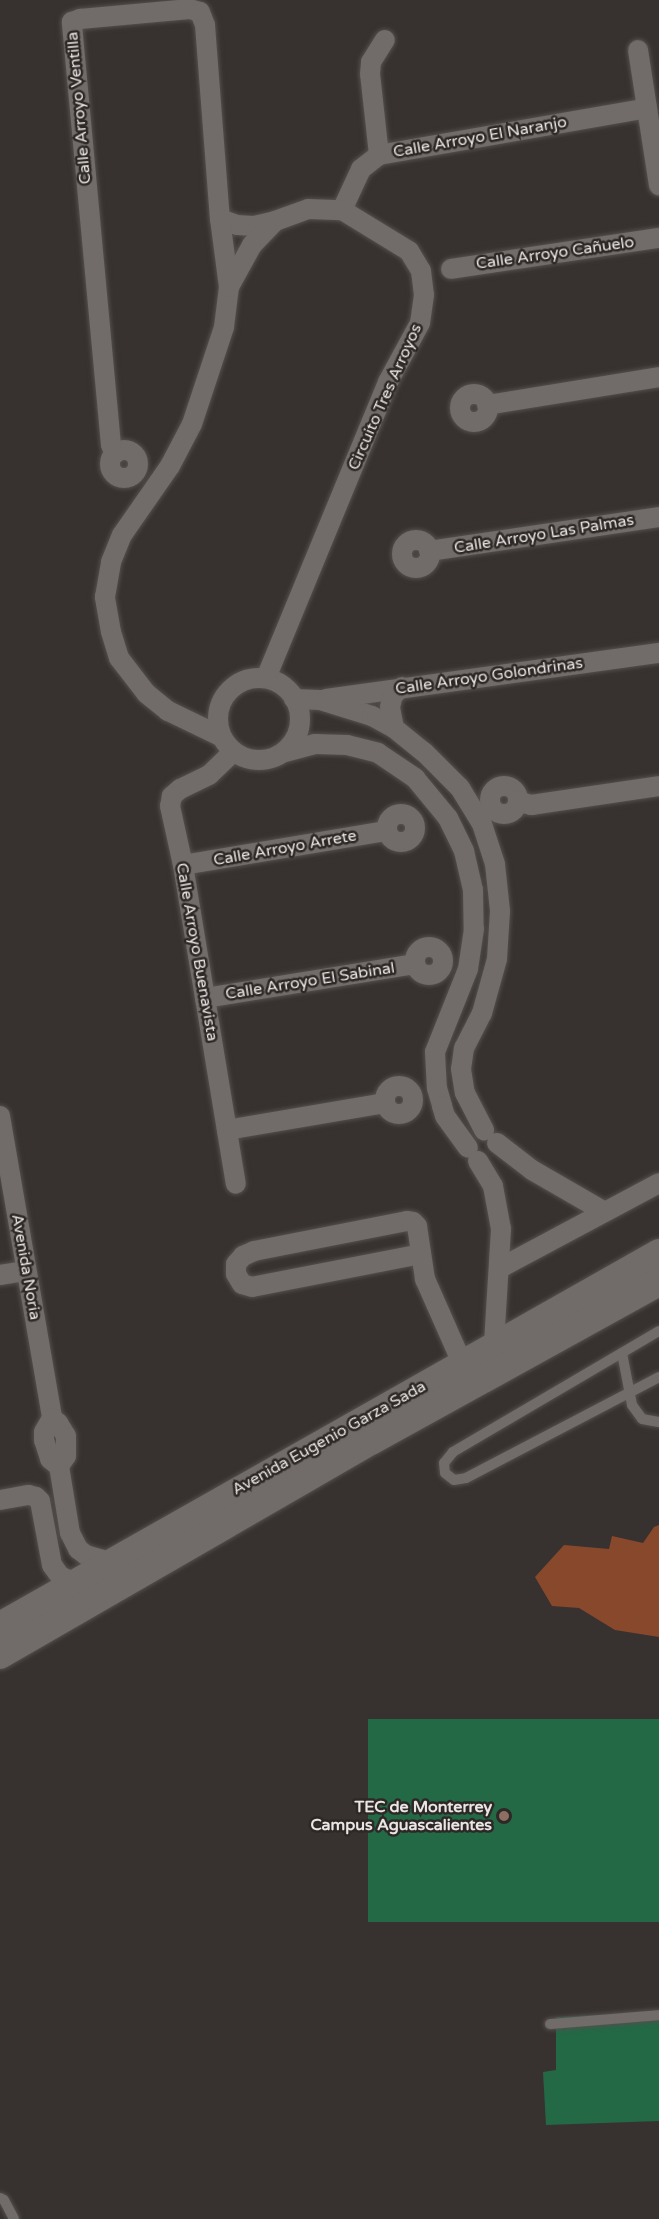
<!DOCTYPE html>
<meta charset="utf-8">
<style>
body{margin:0}
#map{position:relative;width:659px;height:2219px;overflow:hidden;background:#373230;font-family:"Varela Round",sans-serif}
div>[style]{position:absolute}
[style*='--x']{left:calc(var(--x)*1px);top:calc(var(--y)*1px);width:calc(var(--w)*1px);rotate:calc(var(--a)*1deg)}
.green>*{inset:0;background:#236946;transform-origin:0 0}
.building>*{inset:0;background:#88482b}
.roads{filter:drop-shadow(0 0 2px #534f4d) drop-shadow(0 0 2px #534f4d)}
.service>*{height:10px;margin:-5px;padding:0 5px;transform-origin:5px;border-radius:5px;background:#716b69}
.minor>*{height:20px;margin:-10px;padding:0 10px;transform-origin:10px;border-radius:10px;background:#716b69}
.minor>.ring{margin:-10px;padding:0;box-sizing:content-box;background:none;border:20px solid #716b69;border-radius:50%}
.secondary>*{height:28px;margin:-14px;padding:0 14px;transform-origin:14px;border-radius:14px;background:#716b69}
.dots>*{width:16px;height:16px;translate:-50% -50%;box-sizing:border-box;border:3px solid #2d2826;border-radius:50%}
span{translate:-50% -50%;white-space:nowrap;text-align:center;line-height:1.15;-webkit-text-stroke:5px #2d2826;paint-order:stroke}
.street-label{font-size:16px;color:#e9e6e5}
.poi-label{font-size:16px;color:#e9e6e5;font-weight:700}
.right{translate:-100% -50%;text-align:right}
</style>
<div id="map">
<div class="green">
<i style="left:368px;top:1719px;width:291px;height:203px"></i>
<i style="clip-path:polygon(659px 2012px,659px 2121px,546px 2125px,543px 2072px,556px 2070px,556px 2017px)"></i>
</div>
<div class="building">
<i style="clip-path:polygon(659px 1525px,659px 1637px,615px 1630px,579px 1608px,552px 1606px,535px 1577px,564px 1545px,609px 1549px,612px 1536px,643px 1543px,654px 1527px)"></i>
</div>
<div class="roads">
<div class="service">
<i style="--x:659;--y:1331;--w:239;--a:149.6"></i>
<i style="--x:453;--y:1452;--w:14;--a:129"></i>
<i style="--x:444;--y:1463;--w:10;--a:84"></i>
<i style="--x:445;--y:1473;--w:11;--a:38"></i>
<i style="--x:454;--y:1480;--w:12;--a:-9"></i>
<i style="--x:466;--y:1478;--w:218;--a:-27.6"></i>
<i style="--x:622;--y:1353;--w:53;--a:79.1"></i>
<i style="--x:632;--y:1405;--w:17;--a:54"></i>
<i style="--x:642;--y:1419;--w:17;--a:10"></i>
<i style="--x:550;--y:2024;--w:109;--a:-4.7"></i>
<i style="--x:0;--y:2198;--w:4;--a:27"></i>
<i style="--x:4;--y:2200;--w:21;--a:62"></i>
</div>
<div class="minor">
<i style="--x:638;--y:50;--w:137;--a:81.2"></i>
<i style="--x:379;--y:155;--w:81;--a:-96.3"></i>
<i style="--x:370;--y:74;--w:12;--a:-85"></i>
<i style="--x:371;--y:62;--w:26;--a:-58"></i>
<i style="--x:342;--y:210;--w:45;--a:-65.1"></i>
<i style="--x:361;--y:169;--w:23;--a:-38"></i>
<i style="--x:379;--y:155;--w:272;--a:-9.9"></i>
<i style="--x:220;--y:219;--w:18;--a:19"></i>
<i style="--x:237;--y:225;--w:17;--a:3"></i>
<i style="--x:254;--y:226;--w:22;--a:-13"></i>
<i style="--x:451;--y:269;--w:210;--a:-8.5"></i>
<i class="ring" style="left:460px;top:394px;width:8px;height:8px"></i>
<i style="--x:487;--y:405;--w:174;--a:-9.2"></i>
<i class="ring" style="left:110px;top:450px;width:8px;height:8px"></i>
<i style="--x:116;--y:453;--w:9;--a:-122"></i>
<i style="--x:111;--y:445;--w:425;--a:-95.3"></i>
<i style="--x:72;--y:22;--w:9;--a:-21"></i>
<i style="--x:80;--y:19;--w:110;--a:-5.2"></i>
<i style="--x:190;--y:9;--w:10;--a:17"></i>
<i style="--x:200;--y:12;--w:14;--a:69"></i>
<i style="--x:205;--y:25;--w:195;--a:85.6"></i>
<i style="--x:220;--y:219;--w:69;--a:82.5"></i>
<i class="ring" style="left:402px;top:540px;width:8px;height:8px"></i>
<i style="--x:429;--y:551;--w:232;--a:-8.4"></i>
<i class="ring" style="left:218px;top:678px;width:62px;height:62px"></i>
<i style="--x:294;--y:699;--w:26;--a:2"></i>
<i style="--x:320;--y:700;--w:54;--a:17.1"></i>
<i style="--x:372;--y:716;--w:25;--a:29"></i>
<i style="--x:394;--y:728;--w:38;--a:39"></i>
<i style="--x:424;--y:752;--w:51;--a:45"></i>
<i style="--x:460;--y:788;--w:42;--a:58.6"></i>
<i style="--x:482;--y:824;--w:42;--a:72"></i>
<i style="--x:495;--y:864;--w:47;--a:83.9"></i>
<i style="--x:500;--y:911;--w:48;--a:93.6"></i>
<i style="--x:497;--y:959;--w:56;--a:105.5"></i>
<i style="--x:482;--y:1013;--w:39;--a:117"></i>
<i style="--x:464;--y:1048;--w:21;--a:98"></i>
<i style="--x:461;--y:1069;--w:24;--a:81"></i>
<i style="--x:465;--y:1093;--w:42;--a:62.8"></i>
<i style="--x:326;--y:699;--w:336;--a:-7.9"></i>
<i style="--x:394;--y:728;--w:21;--a:-101"></i>
<i style="--x:390;--y:707;--w:12;--a:-76"></i>
<i style="--x:393;--y:695;--w:12;--a:-42"></i>
<i style="--x:220;--y:736;--w:58;--a:-154.3"></i>
<i style="--x:168;--y:711;--w:28;--a:-141"></i>
<i style="--x:146;--y:693;--w:44;--a:-127.6"></i>
<i style="--x:119;--y:658;--w:27;--a:-107"></i>
<i style="--x:111;--y:632;--w:36;--a:-100"></i>
<i style="--x:105;--y:597;--w:36;--a:-80"></i>
<i style="--x:111;--y:562;--w:29;--a:-68"></i>
<i style="--x:122;--y:535;--w:84;--a:-55.2"></i>
<i style="--x:170;--y:466;--w:47;--a:-62.4"></i>
<i style="--x:192;--y:424;--w:102;--a:-71.7"></i>
<i style="--x:224;--y:327;--w:40;--a:-82.9"></i>
<i style="--x:229;--y:287;--w:48;--a:-61.3"></i>
<i style="--x:252;--y:245;--w:33;--a:-46"></i>
<i style="--x:275;--y:221;--w:35;--a:-20"></i>
<i style="--x:308;--y:209;--w:34;--a:2"></i>
<i style="--x:342;--y:210;--w:79;--a:31.5"></i>
<i style="--x:409;--y:251;--w:23;--a:59"></i>
<i style="--x:421;--y:271;--w:24;--a:83"></i>
<i style="--x:424;--y:295;--w:28;--a:98"></i>
<i style="--x:420;--y:323;--w:67;--a:118.5"></i>
<i style="--x:388;--y:382;--w:320;--a:112.4"></i>
<i style="--x:233;--y:752;--w:33;--a:136"></i>
<i style="--x:209;--y:775;--w:32;--a:154"></i>
<i style="--x:180;--y:789;--w:11;--a:139"></i>
<i style="--x:172;--y:796;--w:10;--a:101"></i>
<i style="--x:170;--y:806;--w:60;--a:77.6"></i>
<i style="--x:183;--y:865;--w:323;--a:80.6"></i>
<i style="--x:285;--y:752;--w:31;--a:-15"></i>
<i style="--x:315;--y:744;--w:32;--a:2"></i>
<i style="--x:347;--y:745;--w:32;--a:14"></i>
<i style="--x:378;--y:753;--w:45;--a:34"></i>
<i style="--x:415;--y:778;--w:52;--a:50.5"></i>
<i style="--x:448;--y:818;--w:37;--a:64"></i>
<i style="--x:464;--y:851;--w:40;--a:77"></i>
<i style="--x:473;--y:890;--w:39;--a:89"></i>
<i style="--x:474;--y:929;--w:40;--a:98.5"></i>
<i style="--x:468;--y:969;--w:89;--a:111.7"></i>
<i style="--x:435;--y:1052;--w:36;--a:87"></i>
<i style="--x:437;--y:1088;--w:19;--a:74"></i>
<i style="--x:442;--y:1106;--w:10;--a:73"></i>
<i style="--x:445;--y:1116;--w:39;--a:54"></i>
<i class="ring" style="left:490px;top:786px;width:8px;height:8px"></i>
<i style="--x:518;--y:801;--w:14;--a:17"></i>
<i style="--x:531;--y:805;--w:129;--a:-8.4"></i>
<i class="ring" style="left:387px;top:814px;width:8px;height:8px"></i>
<i style="--x:183;--y:865;--w:207;--a:-9.5"></i>
<i class="ring" style="left:415px;top:947px;width:8px;height:8px"></i>
<i style="--x:205;--y:998;--w:213;--a:-9.2"></i>
<i class="ring" style="left:385px;top:1086px;width:8px;height:8px"></i>
<i style="--x:0;--y:1116;--w:306;--a:80.2"></i>
<i style="--x:52;--y:1418;--w:8;--a:40"></i>
<i style="--x:58;--y:1423;--w:15;--a:58"></i>
<i style="--x:66;--y:1436;--w:20;--a:90"></i>
<i style="--x:66;--y:1456;--w:12;--a:125"></i>
<i style="--x:59;--y:1466;--w:68;--a:80.7"></i>
<i style="--x:70;--y:1533;--w:18;--a:63"></i>
<i style="--x:78;--y:1549;--w:10;--a:37"></i>
<i style="--x:86;--y:1555;--w:25;--a:16"></i>
<i style="--x:227;--y:1130;--w:160;--a:-9.7"></i>
<i style="--x:497;--y:1143;--w:44;--a:37.6"></i>
<i style="--x:532;--y:1170;--w:82;--a:30"></i>
<i style="--x:478;--y:1161;--w:29;--a:59"></i>
<i style="--x:493;--y:1186;--w:44;--a:79.5"></i>
<i style="--x:501;--y:1229;--w:116;--a:93.5"></i>
<i style="--x:421;--y:1254;--w:172;--a:169"></i>
<i style="--x:252;--y:1287;--w:10;--a:-163"></i>
<i style="--x:242;--y:1284;--w:12;--a:-121"></i>
<i style="--x:236;--y:1274;--w:10;--a:-90"></i>
<i style="--x:236;--y:1264;--w:11;--a:-49"></i>
<i style="--x:243;--y:1256;--w:12;--a:-24"></i>
<i style="--x:254;--y:1251;--w:156;--a:-11.1"></i>
<i style="--x:407;--y:1221;--w:6;--a:9"></i>
<i style="--x:413;--y:1222;--w:6;--a:45"></i>
<i style="--x:417;--y:1226;--w:54;--a:81.4"></i>
<i style="--x:425;--y:1279;--w:92;--a:66.2"></i>
<i style="--x:500;--y:1268;--w:180;--a:-28.1"></i>
<i style="--x:0;--y:1275;--w:26;--a:-9"></i>
<i style="--x:52;--y:1418;--w:16;--a:120"></i>
<i style="--x:44;--y:1432;--w:8;--a:90"></i>
<i style="--x:44;--y:1440;--w:20;--a:72"></i>
<i style="--x:50;--y:1459;--w:11;--a:38"></i>
<i style="--x:0;--y:1500;--w:29;--a:-10"></i>
<i style="--x:29;--y:1495;--w:7;--a:16"></i>
<i style="--x:36;--y:1497;--w:6;--a:45"></i>
<i style="--x:40;--y:1501;--w:65;--a:79.4"></i>
<i style="--x:52;--y:1565;--w:14;--a:54"></i>
<i style="--x:60;--y:1576;--w:17;--a:25"></i>
</div>
<div class="secondary">
<i style="--x:0;--y:1626;--w:757;--a:-29.51"></i>
<i style="--x:0;--y:1655;--w:428;--a:-30"></i>
<i style="--x:371;--y:1441;--w:329;--a:-28.9"></i>
</div>
</div>
<div class="dots">
<i style="left:504px;top:1816px;background:#8d6e63"></i>
</div>
<div class="street-label">
<span style="left:79px;top:108px;rotate:-95deg">Calle Arroyo Ventilla</span>
<span style="left:480px;top:137px;rotate:-10deg">Calle Arroyo El Naranjo</span>
<span style="left:555px;top:253px;rotate:-8deg">Calle Arroyo Cañuelo</span>
<span style="left:385px;top:397px;rotate:-66deg">Circuito Tres Arroyos</span>
<span style="left:544px;top:534px;rotate:-9deg">Calle Arroyo Las Palmas</span>
<span style="left:489px;top:676px;rotate:-8deg">Calle Arroyo Golondrinas</span>
<span style="left:285px;top:848px;rotate:-10deg">Calle Arroyo Arrete</span>
<span style="left:197px;top:952px;rotate:80deg">Calle Arroyo Buenavista</span>
<span style="left:310px;top:981px;rotate:-9deg">Calle Arroyo El Sabinal</span>
<span style="left:26px;top:1267px;rotate:80deg">Avenida Noria</span>
<span style="left:329px;top:1438px;rotate:-29deg">Avenida Eugenio Garza Sada</span>
</div>
<div class="poi-label">
<span class="right" style="left:492px;top:1816px">TEC de Monterrey<br>Campus Aguascalientes</span>
</div>
</div>
